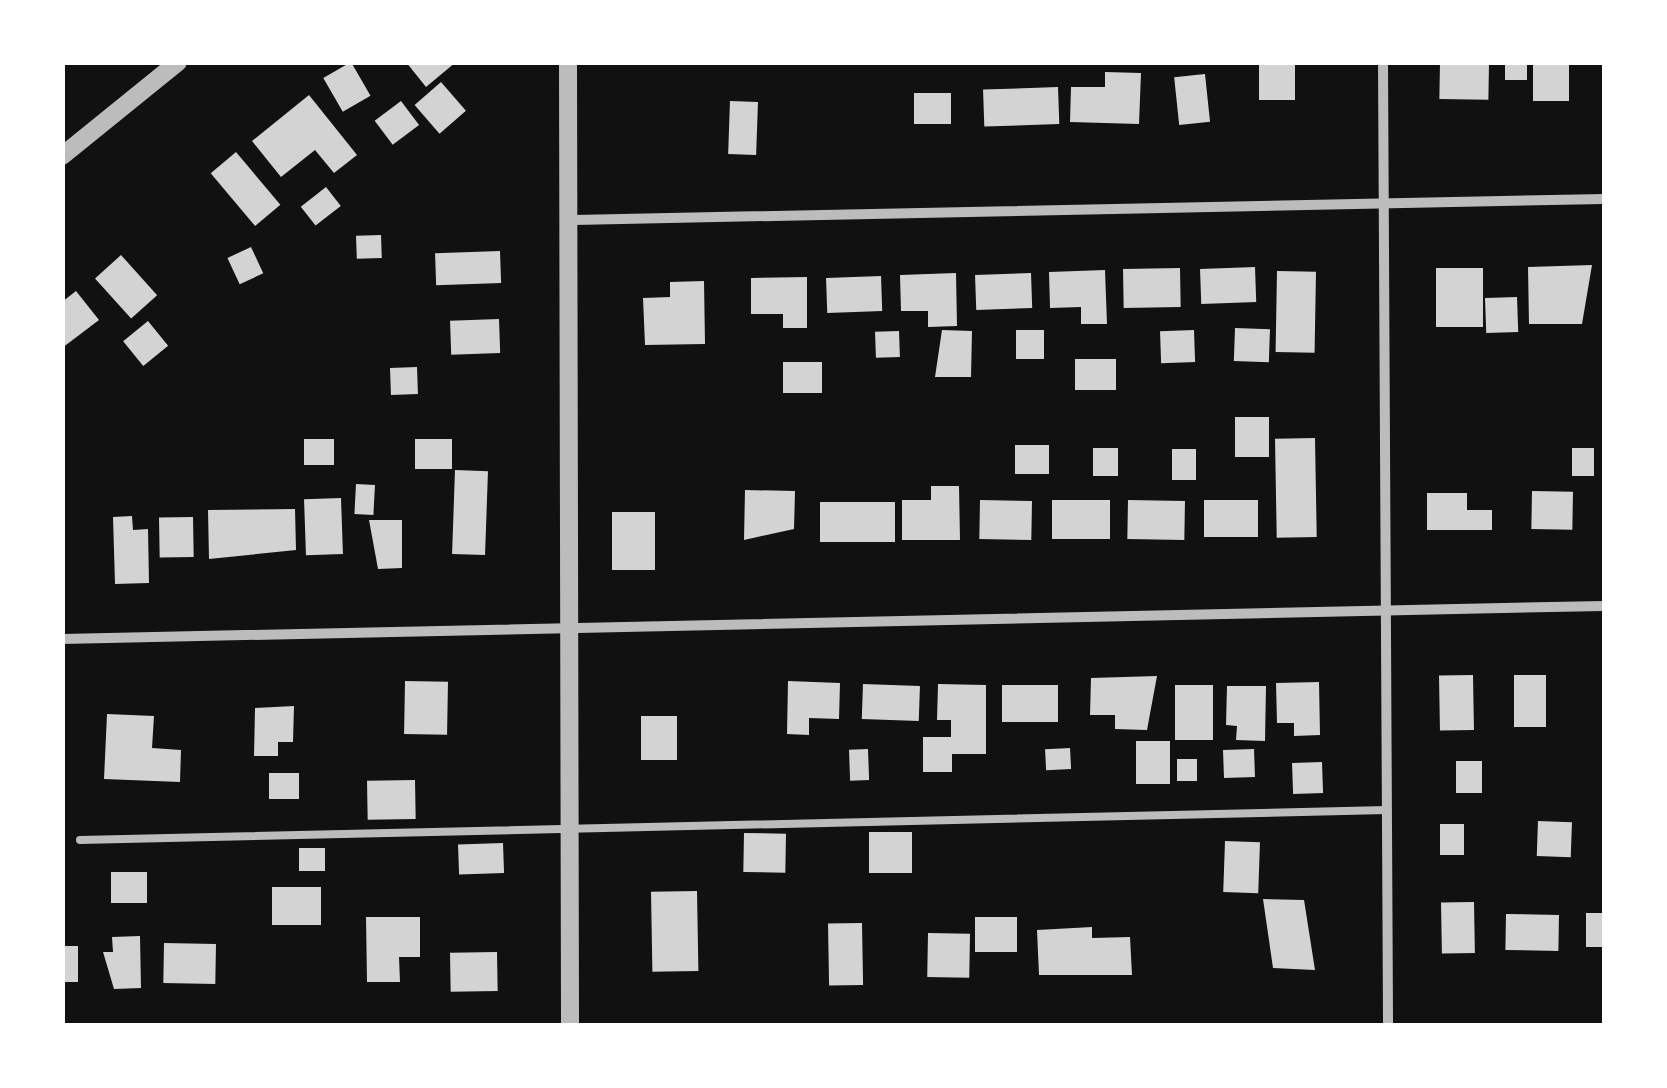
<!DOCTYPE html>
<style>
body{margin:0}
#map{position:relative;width:1667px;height:1088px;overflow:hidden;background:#111;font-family:Mulish,sans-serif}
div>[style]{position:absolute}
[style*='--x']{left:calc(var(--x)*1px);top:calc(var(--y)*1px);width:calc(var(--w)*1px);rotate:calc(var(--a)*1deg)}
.building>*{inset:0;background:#d3d3d3;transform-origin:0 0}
.service>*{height:8px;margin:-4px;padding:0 4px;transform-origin:4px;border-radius:4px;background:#bcbcbc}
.minor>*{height:10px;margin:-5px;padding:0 5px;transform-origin:5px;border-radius:5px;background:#bcbcbc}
.tertiary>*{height:18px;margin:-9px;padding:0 9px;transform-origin:9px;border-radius:9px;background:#bcbcbc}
span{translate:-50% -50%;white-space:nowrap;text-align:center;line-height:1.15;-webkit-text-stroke:10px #fff;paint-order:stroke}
.frame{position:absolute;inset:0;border:65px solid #fff;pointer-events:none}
</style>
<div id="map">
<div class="building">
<i style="left:351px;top:62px;width:39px;height:32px;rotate:60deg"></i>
<i style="clip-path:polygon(406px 62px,456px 62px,426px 87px)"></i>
<i style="left:1259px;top:62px;width:36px;height:38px"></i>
<i style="left:1505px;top:62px;width:22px;height:18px"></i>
<i style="left:1533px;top:62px;width:36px;height:39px"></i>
<i style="left:1440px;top:63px;width:49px;height:36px;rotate:1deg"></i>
<i style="clip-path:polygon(1105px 72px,1141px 73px,1139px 124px,1070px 122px,1071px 87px,1105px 87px)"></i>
<i style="left:1205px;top:74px;width:48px;height:31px;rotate:84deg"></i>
<i style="left:441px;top:82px;width:38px;height:35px;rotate:49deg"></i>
<i style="left:1058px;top:87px;width:37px;height:75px;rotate:88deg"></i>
<i style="left:914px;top:93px;width:37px;height:31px"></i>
<i style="clip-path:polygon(309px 95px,357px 155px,334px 173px,315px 150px,281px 177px,252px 141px)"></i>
<i style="left:401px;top:101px;width:30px;height:33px;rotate:53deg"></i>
<i style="left:730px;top:101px;width:28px;height:53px;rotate:2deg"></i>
<i style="left:236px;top:152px;width:69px;height:33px;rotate:50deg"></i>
<i style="left:326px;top:187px;width:24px;height:32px;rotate:52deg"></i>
<i style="left:381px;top:235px;width:23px;height:25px;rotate:88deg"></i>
<i style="left:251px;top:247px;width:29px;height:26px;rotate:65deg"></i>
<i style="left:500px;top:251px;width:32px;height:65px;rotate:88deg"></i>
<i style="left:121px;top:255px;width:54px;height:35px;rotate:48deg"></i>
<i style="clip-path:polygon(1592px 265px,1582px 324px,1529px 324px,1528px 267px)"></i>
<i style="left:1255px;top:267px;width:35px;height:55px;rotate:88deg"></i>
<i style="left:1180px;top:268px;width:39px;height:57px;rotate:89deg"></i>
<i style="left:1436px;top:268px;width:47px;height:59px"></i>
<i style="clip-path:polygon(1105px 270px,1107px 324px,1081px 324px,1081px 307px,1050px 308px,1049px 272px)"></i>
<i style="left:1277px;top:271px;width:39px;height:81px;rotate:1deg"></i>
<i style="clip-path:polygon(956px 273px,957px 326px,928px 327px,928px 311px,901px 311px,900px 275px)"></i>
<i style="left:1031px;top:273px;width:35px;height:56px;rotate:88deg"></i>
<i style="left:881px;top:276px;width:35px;height:55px;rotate:88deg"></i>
<i style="clip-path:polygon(807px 277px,807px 328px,783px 328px,783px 314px,751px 314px,751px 278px)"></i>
<i style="clip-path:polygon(704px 281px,705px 344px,645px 345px,643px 298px,670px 297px,670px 282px)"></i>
<i style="clip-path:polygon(76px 291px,99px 320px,62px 348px,62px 302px)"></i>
<i style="left:1517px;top:297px;width:35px;height:32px;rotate:88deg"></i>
<i style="left:499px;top:319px;width:34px;height:49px;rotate:88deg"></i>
<i style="left:148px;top:321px;width:32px;height:32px;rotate:51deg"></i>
<i style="left:1235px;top:328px;width:35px;height:33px;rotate:2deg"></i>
<i style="clip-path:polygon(942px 330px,972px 331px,971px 377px,935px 377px)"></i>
<i style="left:1016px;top:330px;width:28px;height:29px"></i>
<i style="left:1194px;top:330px;width:32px;height:34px;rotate:88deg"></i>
<i style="left:899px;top:331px;width:26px;height:24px;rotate:88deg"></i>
<i style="left:1116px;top:359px;width:31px;height:41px;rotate:90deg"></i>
<i style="left:822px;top:362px;width:31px;height:39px;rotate:90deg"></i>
<i style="left:417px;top:367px;width:27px;height:27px;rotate:88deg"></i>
<i style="left:1235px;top:417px;width:34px;height:40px"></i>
<i style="left:1315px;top:438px;width:99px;height:40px;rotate:89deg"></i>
<i style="left:304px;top:439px;width:30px;height:26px"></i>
<i style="left:415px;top:439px;width:37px;height:30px"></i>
<i style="left:1015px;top:445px;width:34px;height:29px"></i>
<i style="left:1093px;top:448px;width:25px;height:28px"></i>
<i style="left:1572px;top:448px;width:22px;height:28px"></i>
<i style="left:1172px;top:449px;width:24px;height:31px"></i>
<i style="left:455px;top:470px;width:33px;height:84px;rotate:2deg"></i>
<i style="left:356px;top:484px;width:19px;height:30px;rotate:3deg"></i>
<i style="clip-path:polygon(931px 486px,959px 486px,960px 540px,902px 540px,902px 500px,931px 500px)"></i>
<i style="clip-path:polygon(745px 490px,795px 491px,794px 529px,744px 540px)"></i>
<i style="left:1532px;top:491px;width:41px;height:38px;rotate:1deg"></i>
<i style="clip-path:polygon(1427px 493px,1467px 493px,1467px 510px,1492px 510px,1492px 530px,1427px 530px)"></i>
<i style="left:341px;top:498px;width:56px;height:37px;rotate:88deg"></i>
<i style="left:980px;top:500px;width:52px;height:39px;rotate:1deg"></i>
<i style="left:1110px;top:500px;width:39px;height:58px;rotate:90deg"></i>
<i style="left:1128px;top:500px;width:57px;height:39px;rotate:1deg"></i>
<i style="left:1258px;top:500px;width:37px;height:54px;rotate:90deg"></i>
<i style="left:895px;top:502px;width:40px;height:75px;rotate:90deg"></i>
<i style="clip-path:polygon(295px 509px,296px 550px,209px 559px,208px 510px)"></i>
<i style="left:612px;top:512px;width:43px;height:58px"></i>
<i style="clip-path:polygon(132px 516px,133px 530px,148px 529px,149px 583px,115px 584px,113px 517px)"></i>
<i style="left:193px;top:517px;width:40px;height:34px;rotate:89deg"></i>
<i style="clip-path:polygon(369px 520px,402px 520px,402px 568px,378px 569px)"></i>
<i style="left:1473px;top:675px;width:55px;height:34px;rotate:89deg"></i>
<i style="left:1514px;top:675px;width:32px;height:52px"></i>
<i style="clip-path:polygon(1157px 676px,1147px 730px,1115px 729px,1115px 715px,1090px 715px,1091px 678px)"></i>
<i style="left:405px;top:681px;width:43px;height:53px;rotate:1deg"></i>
<i style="clip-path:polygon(788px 681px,840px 683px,839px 719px,809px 718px,809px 735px,787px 734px)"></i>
<i style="clip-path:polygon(1319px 682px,1320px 735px,1294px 736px,1294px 723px,1277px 723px,1276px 683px)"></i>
<i style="left:863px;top:684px;width:57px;height:35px;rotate:2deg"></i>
<i style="clip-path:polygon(938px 684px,986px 685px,986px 754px,952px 754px,952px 772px,923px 772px,923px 737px,951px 737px,951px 720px,937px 720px)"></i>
<i style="left:1002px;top:685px;width:56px;height:37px"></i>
<i style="left:1175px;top:685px;width:38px;height:55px"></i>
<i style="clip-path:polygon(1227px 686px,1266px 686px,1265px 741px,1236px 740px,1237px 726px,1226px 725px)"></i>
<i style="clip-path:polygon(294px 706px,293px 742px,278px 742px,278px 756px,254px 756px,255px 708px)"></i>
<i style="clip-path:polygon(107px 714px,154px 716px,152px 748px,181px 750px,180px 782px,104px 779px)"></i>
<i style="left:641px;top:716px;width:36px;height:44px"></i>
<i style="left:1136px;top:741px;width:34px;height:43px"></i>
<i style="left:1070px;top:748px;width:21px;height:25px;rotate:87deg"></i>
<i style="left:868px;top:749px;width:31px;height:19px;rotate:88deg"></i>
<i style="left:1254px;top:749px;width:28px;height:31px;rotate:88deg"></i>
<i style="left:1177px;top:759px;width:20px;height:22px"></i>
<i style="left:1456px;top:761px;width:26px;height:32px"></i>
<i style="left:1322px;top:762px;width:31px;height:30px;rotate:88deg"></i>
<i style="left:299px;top:773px;width:26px;height:30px;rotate:90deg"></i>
<i style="left:415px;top:780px;width:39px;height:48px;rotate:89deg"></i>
<i style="left:1538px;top:821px;width:34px;height:35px;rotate:2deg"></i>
<i style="left:1440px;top:824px;width:24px;height:31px"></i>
<i style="left:869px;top:832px;width:43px;height:41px"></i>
<i style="left:744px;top:833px;width:42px;height:39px;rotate:1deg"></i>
<i style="left:1225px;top:841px;width:35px;height:51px;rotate:2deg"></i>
<i style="left:503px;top:843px;width:30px;height:45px;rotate:88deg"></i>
<i style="left:299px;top:848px;width:26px;height:23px"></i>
<i style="left:111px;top:872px;width:36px;height:31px"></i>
<i style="left:321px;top:887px;width:38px;height:49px;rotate:90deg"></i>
<i style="left:697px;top:891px;width:80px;height:46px;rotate:89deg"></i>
<i style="clip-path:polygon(1263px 899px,1304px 900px,1315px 970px,1273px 968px)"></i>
<i style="left:1474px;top:902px;width:51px;height:33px;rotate:89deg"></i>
<i style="left:1586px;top:913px;width:18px;height:34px"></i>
<i style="left:1506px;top:914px;width:53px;height:36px;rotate:1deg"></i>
<i style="clip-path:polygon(366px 917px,420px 917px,420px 957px,399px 957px,400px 982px,367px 982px)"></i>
<i style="left:975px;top:917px;width:42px;height:35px"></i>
<i style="left:862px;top:923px;width:62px;height:34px;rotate:89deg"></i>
<i style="clip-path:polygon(1092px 927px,1092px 938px,1130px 937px,1132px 975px,1039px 975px,1037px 930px)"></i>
<i style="left:928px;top:933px;width:42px;height:44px;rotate:1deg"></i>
<i style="clip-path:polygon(140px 936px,141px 988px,114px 989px,103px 952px,113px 952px,112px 937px)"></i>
<i style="left:164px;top:943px;width:52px;height:40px;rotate:1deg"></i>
<i style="left:62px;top:946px;width:16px;height:36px"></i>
<i style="left:497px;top:952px;width:39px;height:47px;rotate:89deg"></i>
</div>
<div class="service">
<i style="--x:80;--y:840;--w:1307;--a:-1.31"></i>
</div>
<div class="minor">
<i style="--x:1383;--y:62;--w:964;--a:89.7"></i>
<i style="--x:574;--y:220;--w:1030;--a:-1.17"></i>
<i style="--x:62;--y:639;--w:1542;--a:-1.23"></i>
</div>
<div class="tertiary">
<i style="--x:568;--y:62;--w:964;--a:89.88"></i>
<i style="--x:62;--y:156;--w:149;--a:-39"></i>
</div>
<div class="frame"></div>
</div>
